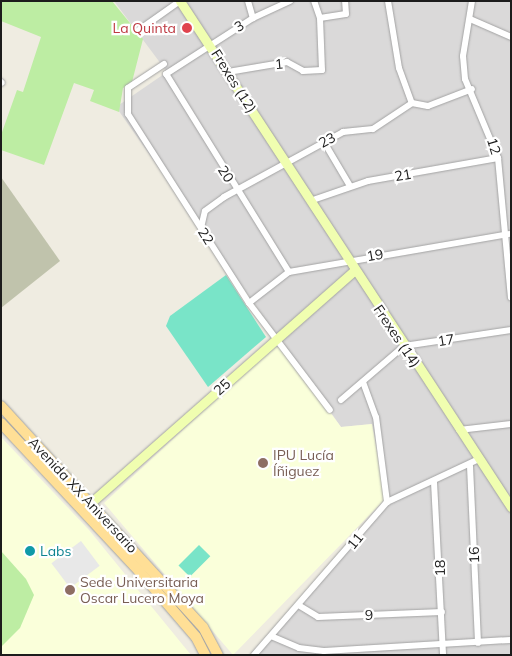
<!DOCTYPE html>
<meta charset="utf-8">
<style>
body{margin:0}
#map{position:relative;width:512px;height:656px;overflow:hidden;background:#efece1;font-family:Mulish,sans-serif}
div>[style]{position:absolute}
[style*='--x']{left:calc(var(--x)*1px);top:calc(var(--y)*1px);width:calc(var(--w)*1px);rotate:calc(var(--a)*1deg)}
.residential>*{inset:0;background:#dad9d9}
.education>*{inset:0;background:#faffda}
.construction>*{inset:0;background:#c0c3ac}
.grass>*{inset:0;background:#bdeda3}
.pitch>*{inset:0;background:#79e4c8;transform-origin:0 0}
.parking>*{inset:0;background:#e8e8e8;transform-origin:0 0}
.roads{filter:drop-shadow(0 0 1px #a3a3a3) drop-shadow(0 0 1px #a3a3a3)}
.street>*{height:6px;margin:-3px;padding:0 3px;transform-origin:3px;border-radius:3px;background:#fff}
.secondary>*{height:9px;margin:-4.5px;padding:0 4.5px;transform-origin:4.5px;border-radius:4.5px;background:#f0feb0}
.primary>*{height:10px;margin:-5px;padding:0 5px;transform-origin:5px;border-radius:5px;background:#ffdf96}
.dots>*{width:14px;height:14px;translate:-50% -50%;box-sizing:border-box;border:2px solid #fff;border-radius:50%}
span{translate:-50% -50%;white-space:nowrap;text-align:center;line-height:1.15;-webkit-text-stroke:4.5px #fff;paint-order:stroke}
.street-label{font-size:14px;color:#1c1c1c}
.health-label{font-size:14px;color:#be3a42}
.right{translate:-100% -50%;text-align:right}
.education-label{font-size:14px;color:#785e54}
.left{translate:0 -50%;text-align:left}
.culture-label{font-size:14px;color:#0d838f}
.frame{position:absolute;inset:0;border:2px solid #1c1c1c;pointer-events:none}
</style>
<div id="map">
<div class="residential">
<i style="clip-path:polygon(114px 1px,511px 1px,511px 655px,255px 655px,388px 505px,372px 424px,341px 427px,116px 107px,167px 72px)"></i>
</div>
<div class="education">
<i style="clip-path:polygon(278px 342px,341px 427px,372px 424px,385px 499px,233px 655px,104px 503px)"></i>
<i style="clip-path:polygon(1px 437px,89px 530px,191px 655px,1px 655px)"></i>
</div>
<div class="construction">
<i style="clip-path:polygon(1px 177px,60px 261px,1px 308px)"></i>
</div>
<div class="grass">
<i style="clip-path:polygon(1px 1px,112px 1px,143px 39px,132px 82px,123px 88px,119px 112px,90px 101px,94px 90px,74px 83px,44px 165px,1px 150px,1px 135px,17px 90px,23px 92px,41px 37px,1px 21px)"></i>
<i style="clip-path:polygon(1px 551px,26px 579px,34px 595px,20px 628px,1px 647px)"></i>
</div>
<div class="pitch">
<i style="clip-path:polygon(226px 275px,266px 337px,208px 387px,166px 326px,170px 316px)"></i>
<i style="left:199px;top:545px;width:16px;height:29px;rotate:45deg"></i>
</div>
<div class="parking">
<i style="left:81px;top:541px;width:31px;height:37px;rotate:53deg"></i>
</div>
<div class="roads">
<div class="street">
<i style="--x:248;--y:1;--w:18;--a:74"></i>
<i style="--x:388;--y:1;--w:68;--a:80.7"></i>
<i style="--x:399;--y:68;--w:37;--a:70"></i>
<i style="--x:472;--y:1;--w:56;--a:99.3"></i>
<i style="--x:463;--y:56;--w:23;--a:85"></i>
<i style="--x:465;--y:79;--w:86;--a:67.3"></i>
<i style="--x:498;--y:158;--w:140;--a:84.7"></i>
<i style="--x:320;--y:18;--w:26;--a:-9"></i>
<i style="--x:346;--y:14;--w:13;--a:-94"></i>
<i style="--x:470;--y:19;--w:45;--a:23.7"></i>
<i style="--x:139;--y:30;--w:50;--a:-35.3"></i>
<i style="--x:164;--y:64;--w:43;--a:146.3"></i>
<i style="--x:128;--y:88;--w:26;--a:90"></i>
<i style="--x:128;--y:114;--w:224;--a:57.4"></i>
<i style="--x:249;--y:303;--w:134;--a:52.9"></i>
<i style="--x:228;--y:72;--w:60;--a:-9.6"></i>
<i style="--x:287;--y:62;--w:18;--a:29"></i>
<i style="--x:303;--y:71;--w:19;--a:-3"></i>
<i style="--x:322;--y:70;--w:52;--a:-92.2"></i>
<i style="--x:320;--y:18;--w:18;--a:-109"></i>
<i style="--x:1;--y:82;--w:1;--a:45"></i>
<i style="--x:412;--y:103;--w:16;--a:11"></i>
<i style="--x:428;--y:106;--w:47;--a:-21.1"></i>
<i style="--x:324;--y:142;--w:51;--a:59.4"></i>
<i style="--x:310;--y:201;--w:61;--a:-19"></i>
<i style="--x:368;--y:181;--w:132;--a:-10"></i>
<i style="--x:201;--y:228;--w:17;--a:-77"></i>
<i style="--x:205;--y:211;--w:24;--a:-36"></i>
<i style="--x:224;--y:197;--w:136;--a:-28.6"></i>
<i style="--x:343;--y:132;--w:30;--a:-6"></i>
<i style="--x:373;--y:129;--w:47;--a:-33.7"></i>
<i style="--x:289;--y:272;--w:233;--a:-121.8"></i>
<i style="--x:166;--y:74;--w:103;--a:-32.8"></i>
<i style="--x:253;--y:18;--w:41;--a:-24.7"></i>
<i style="--x:249;--y:303;--w:51;--a:-37.8"></i>
<i style="--x:289;--y:272;--w:224;--a:-9.8"></i>
<i style="--x:363;--y:382;--w:37;--a:70"></i>
<i style="--x:376;--y:417;--w:86;--a:82.6"></i>
<i style="--x:341;--y:400;--w:83;--a:-40.6"></i>
<i style="--x:404;--y:346;--w:108;--a:-8.5"></i>
<i style="--x:459;--y:430;--w:52;--a:-6.6"></i>
<i style="--x:470;--y:466;--w:177;--a:87.4"></i>
<i style="--x:434;--y:482;--w:173;--a:87"></i>
<i style="--x:300;--y:606;--w:21;--a:31"></i>
<i style="--x:318;--y:617;--w:124;--a:-2.3"></i>
<i style="--x:271;--y:636;--w:30;--a:23"></i>
<i style="--x:299;--y:648;--w:25;--a:7"></i>
<i style="--x:324;--y:651;--w:187;--a:-3.4"></i>
<i style="--x:254;--y:655;--w:203;--a:-49"></i>
<i style="--x:387;--y:502;--w:102;--a:-25.1"></i>
</div>
<div class="secondary">
<i style="--x:180;--y:1;--w:605;--a:56.81"></i>
<i style="--x:86;--y:507;--w:357;--a:-41.4"></i>
</div>
<div class="primary">
<i style="--x:1;--y:406;--w:299;--a:47.6"></i>
<i style="--x:203;--y:627;--w:32;--a:62"></i>
<i style="--x:1;--y:423;--w:202;--a:47"></i>
<i style="--x:139;--y:571;--w:87;--a:49.2"></i>
<i style="--x:196;--y:637;--w:20;--a:63"></i>
</div>
</div>
<div class="dots">
<i style="left:187px;top:28px;background:#e0444e"></i>
<i style="left:263px;top:463px;background:#8d6e63"></i>
<i style="left:30px;top:551px;background:#0f9aa8"></i>
<i style="left:70px;top:590px;background:#8d6e63"></i>
</div>
<div class="street-label">
<span style="left:239px;top:26px;rotate:-31deg">3</span>
<span style="left:279px;top:64px;rotate:-5deg">1</span>
<span style="left:234px;top:81px;rotate:58deg">Frexes (12)</span>
<span style="left:327px;top:140px;rotate:-28deg">23</span>
<span style="left:494px;top:146px;rotate:73deg">12</span>
<span style="left:226px;top:174px;rotate:58deg">20</span>
<span style="left:403px;top:175px;rotate:-10deg">21</span>
<span style="left:206px;top:236px;rotate:58deg">22</span>
<span style="left:375px;top:255px;rotate:-10deg">19</span>
<span style="left:397px;top:336px;rotate:56deg">Frexes (14)</span>
<span style="left:446px;top:340px;rotate:-9deg">17</span>
<span style="left:222px;top:387px;rotate:-42deg">25</span>
<span style="left:83px;top:495px;rotate:47deg">Avenida XX Aniversario</span>
<span style="left:355px;top:541px;rotate:-50deg">11</span>
<span style="left:474px;top:555px;rotate:-92deg">16</span>
<span style="left:440px;top:568px;rotate:-91deg">18</span>
<span style="left:369px;top:615px;rotate:-2deg">9</span>
</div>
<div class="health-label">
<span class="right" style="left:176px;top:28px">La Quinta</span>
</div>
<div class="education-label">
<span class="left" style="left:273px;top:463px">IPU Lucía<br>Íñiguez</span>
<span class="left" style="left:80px;top:590px">Sede Universitaria<br>Oscar Lucero Moya</span>
</div>
<div class="culture-label">
<span class="left" style="left:40px;top:551px">Labs</span>
</div>
<div class="frame"></div>
</div>
